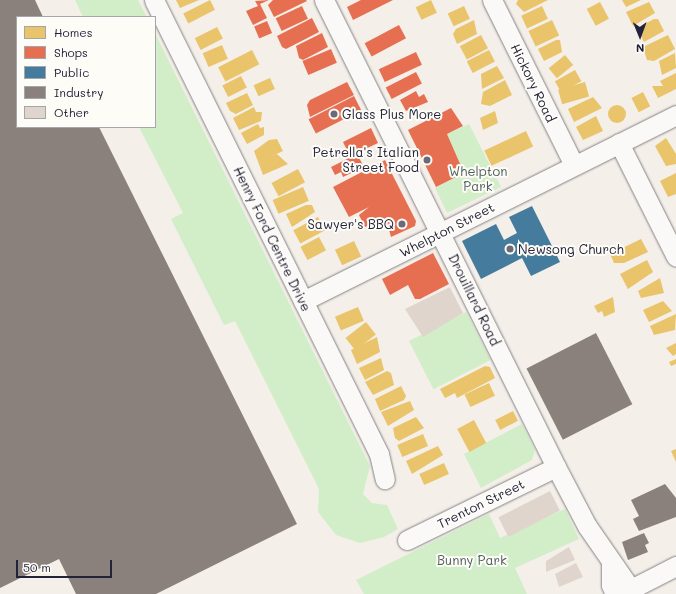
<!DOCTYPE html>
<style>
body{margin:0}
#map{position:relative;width:676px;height:594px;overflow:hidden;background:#f4efe9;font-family:Mali,sans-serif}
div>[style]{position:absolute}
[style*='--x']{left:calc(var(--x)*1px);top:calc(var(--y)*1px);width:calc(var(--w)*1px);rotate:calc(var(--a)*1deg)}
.green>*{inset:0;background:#d2eec9;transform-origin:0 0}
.homes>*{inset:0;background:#e9c46a;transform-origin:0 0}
.round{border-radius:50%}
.shops>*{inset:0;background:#e76f51;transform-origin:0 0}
.public>*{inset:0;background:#457b9d}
.industry>*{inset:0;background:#8a817c;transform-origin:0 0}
.building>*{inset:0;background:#e0d5cc;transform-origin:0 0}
.roads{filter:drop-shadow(0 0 1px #858385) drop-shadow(0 0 1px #858385)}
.minor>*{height:19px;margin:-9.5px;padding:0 9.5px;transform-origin:9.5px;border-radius:9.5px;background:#faf9f7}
.dots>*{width:11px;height:11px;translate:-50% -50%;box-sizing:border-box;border:2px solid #fdfcf7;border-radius:50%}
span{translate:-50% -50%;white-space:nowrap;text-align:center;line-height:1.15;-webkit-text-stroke:4px #fdfcf7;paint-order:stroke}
.street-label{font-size:13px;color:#22223b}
.poi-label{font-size:13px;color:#22223b}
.left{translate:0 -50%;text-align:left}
.right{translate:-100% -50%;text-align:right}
.park-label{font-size:13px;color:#4f5f5e}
.legend{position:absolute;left:16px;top:16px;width:140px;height:112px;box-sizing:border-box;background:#fdfcf7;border:1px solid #a5a5ac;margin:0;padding:5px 7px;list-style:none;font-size:12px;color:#22223b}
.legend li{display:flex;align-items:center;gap:8px;height:20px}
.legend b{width:20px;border:1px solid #a5a5ac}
.north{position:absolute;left:620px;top:16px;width:40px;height:40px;-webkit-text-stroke:3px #fdfcf7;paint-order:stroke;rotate:179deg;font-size:11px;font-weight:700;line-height:16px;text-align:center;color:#22223b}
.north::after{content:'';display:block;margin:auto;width:14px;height:18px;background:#22223b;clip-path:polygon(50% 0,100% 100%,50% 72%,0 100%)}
.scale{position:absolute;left:16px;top:560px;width:96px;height:18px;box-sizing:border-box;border:2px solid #22223b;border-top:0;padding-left:5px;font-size:12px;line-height:14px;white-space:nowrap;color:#22223b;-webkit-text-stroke:3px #fdfcf7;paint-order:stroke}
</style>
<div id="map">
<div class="green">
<i style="clip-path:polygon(75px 0,138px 0,147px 17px,83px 17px)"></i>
<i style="clip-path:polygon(155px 33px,370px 466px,363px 494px,372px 503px,387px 505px,398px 529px,384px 537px,360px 543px,336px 535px,318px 512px,319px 489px,235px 321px,224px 325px,171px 219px,183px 213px,139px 127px,155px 127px)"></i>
<i style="clip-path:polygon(469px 124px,501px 187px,447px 213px,435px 188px,462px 174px,442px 136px)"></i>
<i style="left:466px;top:312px;width:54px;height:64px;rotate:63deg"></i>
<i style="clip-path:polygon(522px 424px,535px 450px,532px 460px,481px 488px,464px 454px)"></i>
<i style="clip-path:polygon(565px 509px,579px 539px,515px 568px,527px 594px,364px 594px,356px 580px,489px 514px,500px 538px)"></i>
</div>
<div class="homes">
<i style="clip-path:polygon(176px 0,199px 0,180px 8px)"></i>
<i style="left:210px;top:0;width:11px;height:30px;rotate:63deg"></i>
<i style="left:431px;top:0;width:14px;height:17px;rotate:65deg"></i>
<i style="clip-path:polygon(518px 0,548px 0,524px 12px,516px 4px)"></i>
<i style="clip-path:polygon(622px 0,641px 0,626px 7px)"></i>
<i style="left:600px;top:2px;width:19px;height:15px;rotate:62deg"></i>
<i style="clip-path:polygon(649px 2px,655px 13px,633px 26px,626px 12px)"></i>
<i style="left:464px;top:6px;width:14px;height:18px;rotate:65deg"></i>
<i style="left:542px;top:6px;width:14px;height:23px;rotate:65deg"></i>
<i style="clip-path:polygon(654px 19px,658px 19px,664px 31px,644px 42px,637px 28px)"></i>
<i style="clip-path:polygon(474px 20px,477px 34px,457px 44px,453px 34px,456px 29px)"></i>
<i style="left:552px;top:20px;width:17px;height:26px;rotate:65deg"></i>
<i style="left:217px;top:27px;width:13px;height:25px;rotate:63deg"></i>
<i style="left:481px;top:35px;width:15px;height:24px;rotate:62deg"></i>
<i style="clip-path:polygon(668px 35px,675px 49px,654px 61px,647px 60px,643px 47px)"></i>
<i style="clip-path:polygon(556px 40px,560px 40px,562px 52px,544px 61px,538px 49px)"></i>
<i style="left:222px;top:45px;width:15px;height:21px;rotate:67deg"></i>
<i style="left:252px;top:50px;width:16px;height:38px;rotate:63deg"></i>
<i style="left:489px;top:50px;width:13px;height:25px;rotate:63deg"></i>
<i style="clip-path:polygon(675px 53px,676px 68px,662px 75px,659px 61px)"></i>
<i style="left:565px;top:55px;width:13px;height:21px;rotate:51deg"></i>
<i style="clip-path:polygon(497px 66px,504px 78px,482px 89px,481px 74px)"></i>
<i style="left:575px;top:70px;width:13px;height:23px;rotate:61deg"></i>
<i style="clip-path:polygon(676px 73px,676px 89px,658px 98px,652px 86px,663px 86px,660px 81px)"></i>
<i style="left:241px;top:76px;width:13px;height:21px;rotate:63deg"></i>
<i style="left:270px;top:78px;width:12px;height:18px;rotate:66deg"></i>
<i style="clip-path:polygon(505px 80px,512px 95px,490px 106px,481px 104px,483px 92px)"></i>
<i style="left:585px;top:82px;width:15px;height:28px;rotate:74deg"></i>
<i style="left:643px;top:92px;width:16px;height:13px;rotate:63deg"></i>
<i style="clip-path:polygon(247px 93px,253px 105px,236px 114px,230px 111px,226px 103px)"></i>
<i style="clip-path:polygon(593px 97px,602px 108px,574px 122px,568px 109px)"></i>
<i class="round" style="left:608px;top:105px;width:18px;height:18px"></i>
<i style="clip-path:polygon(254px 107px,256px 112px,262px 112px,261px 121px,239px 130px,233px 118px)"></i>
<i style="clip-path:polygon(495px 111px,498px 123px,483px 130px,480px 118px)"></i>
<i style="clip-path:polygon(596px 116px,603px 131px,583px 140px,576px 127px)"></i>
<i style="clip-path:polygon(258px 124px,260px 128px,264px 127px,264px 135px,247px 144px,241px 133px)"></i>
<i style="left:526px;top:131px;width:17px;height:46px;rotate:65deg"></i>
<i style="clip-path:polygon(666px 138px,676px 154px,676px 164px,666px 166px,655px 146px)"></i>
<i style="clip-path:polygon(277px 139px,283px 151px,270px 157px,277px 154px,288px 164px,263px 175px,254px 151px,269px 140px)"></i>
<i style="left:298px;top:169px;width:15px;height:30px;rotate:62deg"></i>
<i style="clip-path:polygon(676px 173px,676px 194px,668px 197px,660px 181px)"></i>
<i style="left:303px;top:187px;width:15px;height:33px;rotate:67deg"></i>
<i style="clip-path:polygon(306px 205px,312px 205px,315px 212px,292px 227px,286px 214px)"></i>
<i style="left:318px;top:217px;width:15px;height:28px;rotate:62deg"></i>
<i style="left:319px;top:237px;width:15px;height:21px;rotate:62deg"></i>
<i style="clip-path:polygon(641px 239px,648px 252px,624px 263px,614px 263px,610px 254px)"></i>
<i style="left:354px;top:241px;width:17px;height:21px;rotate:65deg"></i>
<i style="clip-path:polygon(647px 260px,653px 272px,628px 289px,620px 274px)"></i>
<i style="clip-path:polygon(660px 278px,664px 293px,641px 298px,638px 291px)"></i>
<i style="clip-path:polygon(613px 297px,615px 312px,604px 317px,602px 311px,598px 313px,594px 306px)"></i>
<i style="clip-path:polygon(663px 301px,672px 311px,649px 322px,643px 310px)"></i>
<i style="left:358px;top:307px;width:15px;height:25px;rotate:67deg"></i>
<i style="clip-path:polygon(676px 314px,675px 330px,654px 335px,650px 326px)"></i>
<i style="left:366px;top:322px;width:16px;height:26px;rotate:52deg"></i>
<i style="clip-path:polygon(377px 337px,380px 352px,357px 364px,351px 350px)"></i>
<i style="clip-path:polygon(676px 343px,676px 354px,673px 356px,666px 348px)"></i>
<i style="clip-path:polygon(381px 358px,384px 370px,365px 380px,359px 368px)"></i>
<i style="clip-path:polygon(676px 359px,676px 364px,671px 366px,669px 362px)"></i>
<i style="clip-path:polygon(485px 366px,490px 367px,495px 378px,457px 398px,455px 393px,445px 398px,440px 389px)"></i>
<i style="clip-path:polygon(387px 371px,391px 373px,394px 385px,373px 395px,365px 382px)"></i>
<i style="left:489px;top:383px;width:14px;height:27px;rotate:65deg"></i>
<i style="clip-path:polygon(401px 386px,406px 396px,404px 400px,380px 411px,375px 399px)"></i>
<i style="clip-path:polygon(410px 401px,414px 410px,388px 426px,381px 412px)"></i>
<i style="left:513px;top:411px;width:11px;height:20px;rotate:63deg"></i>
<i style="clip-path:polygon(416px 417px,424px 428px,399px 441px,395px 438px,393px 428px)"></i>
<i style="left:474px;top:420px;width:26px;height:19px;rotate:62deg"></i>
<i style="left:423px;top:434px;width:13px;height:28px;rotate:67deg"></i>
<i style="clip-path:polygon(438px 446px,443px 455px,412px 474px,406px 461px)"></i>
<i style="clip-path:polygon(676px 449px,676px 462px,671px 451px)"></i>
<i style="left:444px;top:463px;width:12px;height:27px;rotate:66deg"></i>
</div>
<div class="shops">
<i style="clip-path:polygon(269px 0,260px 4px,267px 18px,253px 25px,246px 11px,258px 6px,255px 1px)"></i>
<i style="clip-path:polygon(273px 0,306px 0,307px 1px,274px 17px,268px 5px)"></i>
<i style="clip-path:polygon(361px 0,393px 0,353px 20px,347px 7px)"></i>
<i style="left:302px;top:6px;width:14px;height:29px;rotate:65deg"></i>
<i style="clip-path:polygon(312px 18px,319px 32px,286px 49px,282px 47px,277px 36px)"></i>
<i style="left:267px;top:21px;width:13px;height:14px;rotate:67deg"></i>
<i style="left:399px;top:25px;width:15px;height:39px;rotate:62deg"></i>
<i style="clip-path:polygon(322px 33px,328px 47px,303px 60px,299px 58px,296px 46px)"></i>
<i style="left:331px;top:49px;width:15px;height:31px;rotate:67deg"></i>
<i style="left:416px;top:52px;width:14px;height:41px;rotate:65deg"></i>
<i style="left:416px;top:72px;width:13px;height:34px;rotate:63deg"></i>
<i style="clip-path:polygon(347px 82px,354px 95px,310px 117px,307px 105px,310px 100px)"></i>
<i style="clip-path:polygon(416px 91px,419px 97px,424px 94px,428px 102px,406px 111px,400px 100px)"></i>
<i style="left:354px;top:96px;width:16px;height:51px;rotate:63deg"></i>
<i style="clip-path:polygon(451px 108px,463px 126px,447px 134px,464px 173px,436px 187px,408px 130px)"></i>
<i style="clip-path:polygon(371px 128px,378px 143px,346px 158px,342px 150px,346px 148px,343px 142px)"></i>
<i style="clip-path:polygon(357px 154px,364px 167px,343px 177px,341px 172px,335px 175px,331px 167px)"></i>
<i style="clip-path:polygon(385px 160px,416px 221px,415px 226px,391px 237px,386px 219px,365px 227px,359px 215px,369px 207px,349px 217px,333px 187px)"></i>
<i style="clip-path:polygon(433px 253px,449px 284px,420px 299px,415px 299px,408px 285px,390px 295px,382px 279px)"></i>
</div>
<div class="public">
<i style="clip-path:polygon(532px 206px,560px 262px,531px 276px,522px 258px,481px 279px,462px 241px,496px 224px,504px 240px,517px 233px,509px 217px)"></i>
</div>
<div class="industry">
<i style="clip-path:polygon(0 0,35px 0,43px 17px,17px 17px,17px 127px,99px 127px,297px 524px,156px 594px,76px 594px,59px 559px,0 588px)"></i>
<i style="left:596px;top:333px;width:80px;height:78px;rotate:63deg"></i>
<i style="clip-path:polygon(665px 484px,676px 498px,676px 517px,639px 531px,633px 519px,639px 516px,631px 500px)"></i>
<i style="clip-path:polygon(644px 533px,649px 543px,645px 545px,648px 552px,628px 560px,622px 542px)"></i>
</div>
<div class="building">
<i style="clip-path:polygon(450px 287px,463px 313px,423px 337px,405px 309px)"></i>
<i style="left:550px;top:491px;width:22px;height:58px;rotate:63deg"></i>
<i style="clip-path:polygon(569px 547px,575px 560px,546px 572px,546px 561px)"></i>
<i style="clip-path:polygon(576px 563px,583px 577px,559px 587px,555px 574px)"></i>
</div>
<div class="roads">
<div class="minor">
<i style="--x:154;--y:0;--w:507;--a:63.64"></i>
<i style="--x:379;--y:454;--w:26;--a:77"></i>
<i style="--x:324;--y:0;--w:521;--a:63.58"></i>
<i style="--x:556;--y:467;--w:67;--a:62.3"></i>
<i style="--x:587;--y:526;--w:83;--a:55.3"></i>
<i style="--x:492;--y:0;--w:184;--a:63.6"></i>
<i style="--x:619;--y:143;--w:127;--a:63.4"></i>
<i style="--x:303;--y:301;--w:417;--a:-26.5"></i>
<i style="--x:407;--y:540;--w:166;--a:-26.1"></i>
<i style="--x:611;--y:564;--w:21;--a:90"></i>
<i style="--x:611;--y:585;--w:10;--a:66"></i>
<i style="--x:631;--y:589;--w:51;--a:-27.1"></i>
</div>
</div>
<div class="dots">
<i style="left:334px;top:114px;background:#6c6a78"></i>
<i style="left:427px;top:160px;background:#6c6a78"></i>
<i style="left:402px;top:224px;background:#6c6a78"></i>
<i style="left:510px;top:249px;background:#6c6a78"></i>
</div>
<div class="street-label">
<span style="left:533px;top:83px;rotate:64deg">Hickory Road</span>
<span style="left:447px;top:230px;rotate:-27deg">Whelpton Street</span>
<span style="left:272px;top:239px;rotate:64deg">Henry Ford Centre Drive</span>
<span style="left:474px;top:300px;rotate:64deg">Drouillard Road</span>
<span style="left:481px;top:504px;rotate:-26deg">Trenton Street</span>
</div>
<div class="poi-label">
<span class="left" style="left:342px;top:114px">Glass Plus More</span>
<span class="right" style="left:419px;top:160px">Petrella's Italian<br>Street Food</span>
<span class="right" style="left:394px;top:224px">Sawyer's BBQ</span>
<span class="left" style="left:518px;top:249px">Newsong Church</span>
</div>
<div class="park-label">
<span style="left:478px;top:179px">Whelpton<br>Park</span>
<span style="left:472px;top:560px">Bunny Park</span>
</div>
<ul class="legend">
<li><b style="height:11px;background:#e9c46a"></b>Homes</li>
<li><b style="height:11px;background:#e76f51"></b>Shops</li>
<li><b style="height:11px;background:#457b9d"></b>Public</li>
<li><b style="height:11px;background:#8a817c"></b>Industry</li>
<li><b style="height:11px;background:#e0d5cc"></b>Other</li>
</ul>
<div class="north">N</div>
<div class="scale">50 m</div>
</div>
